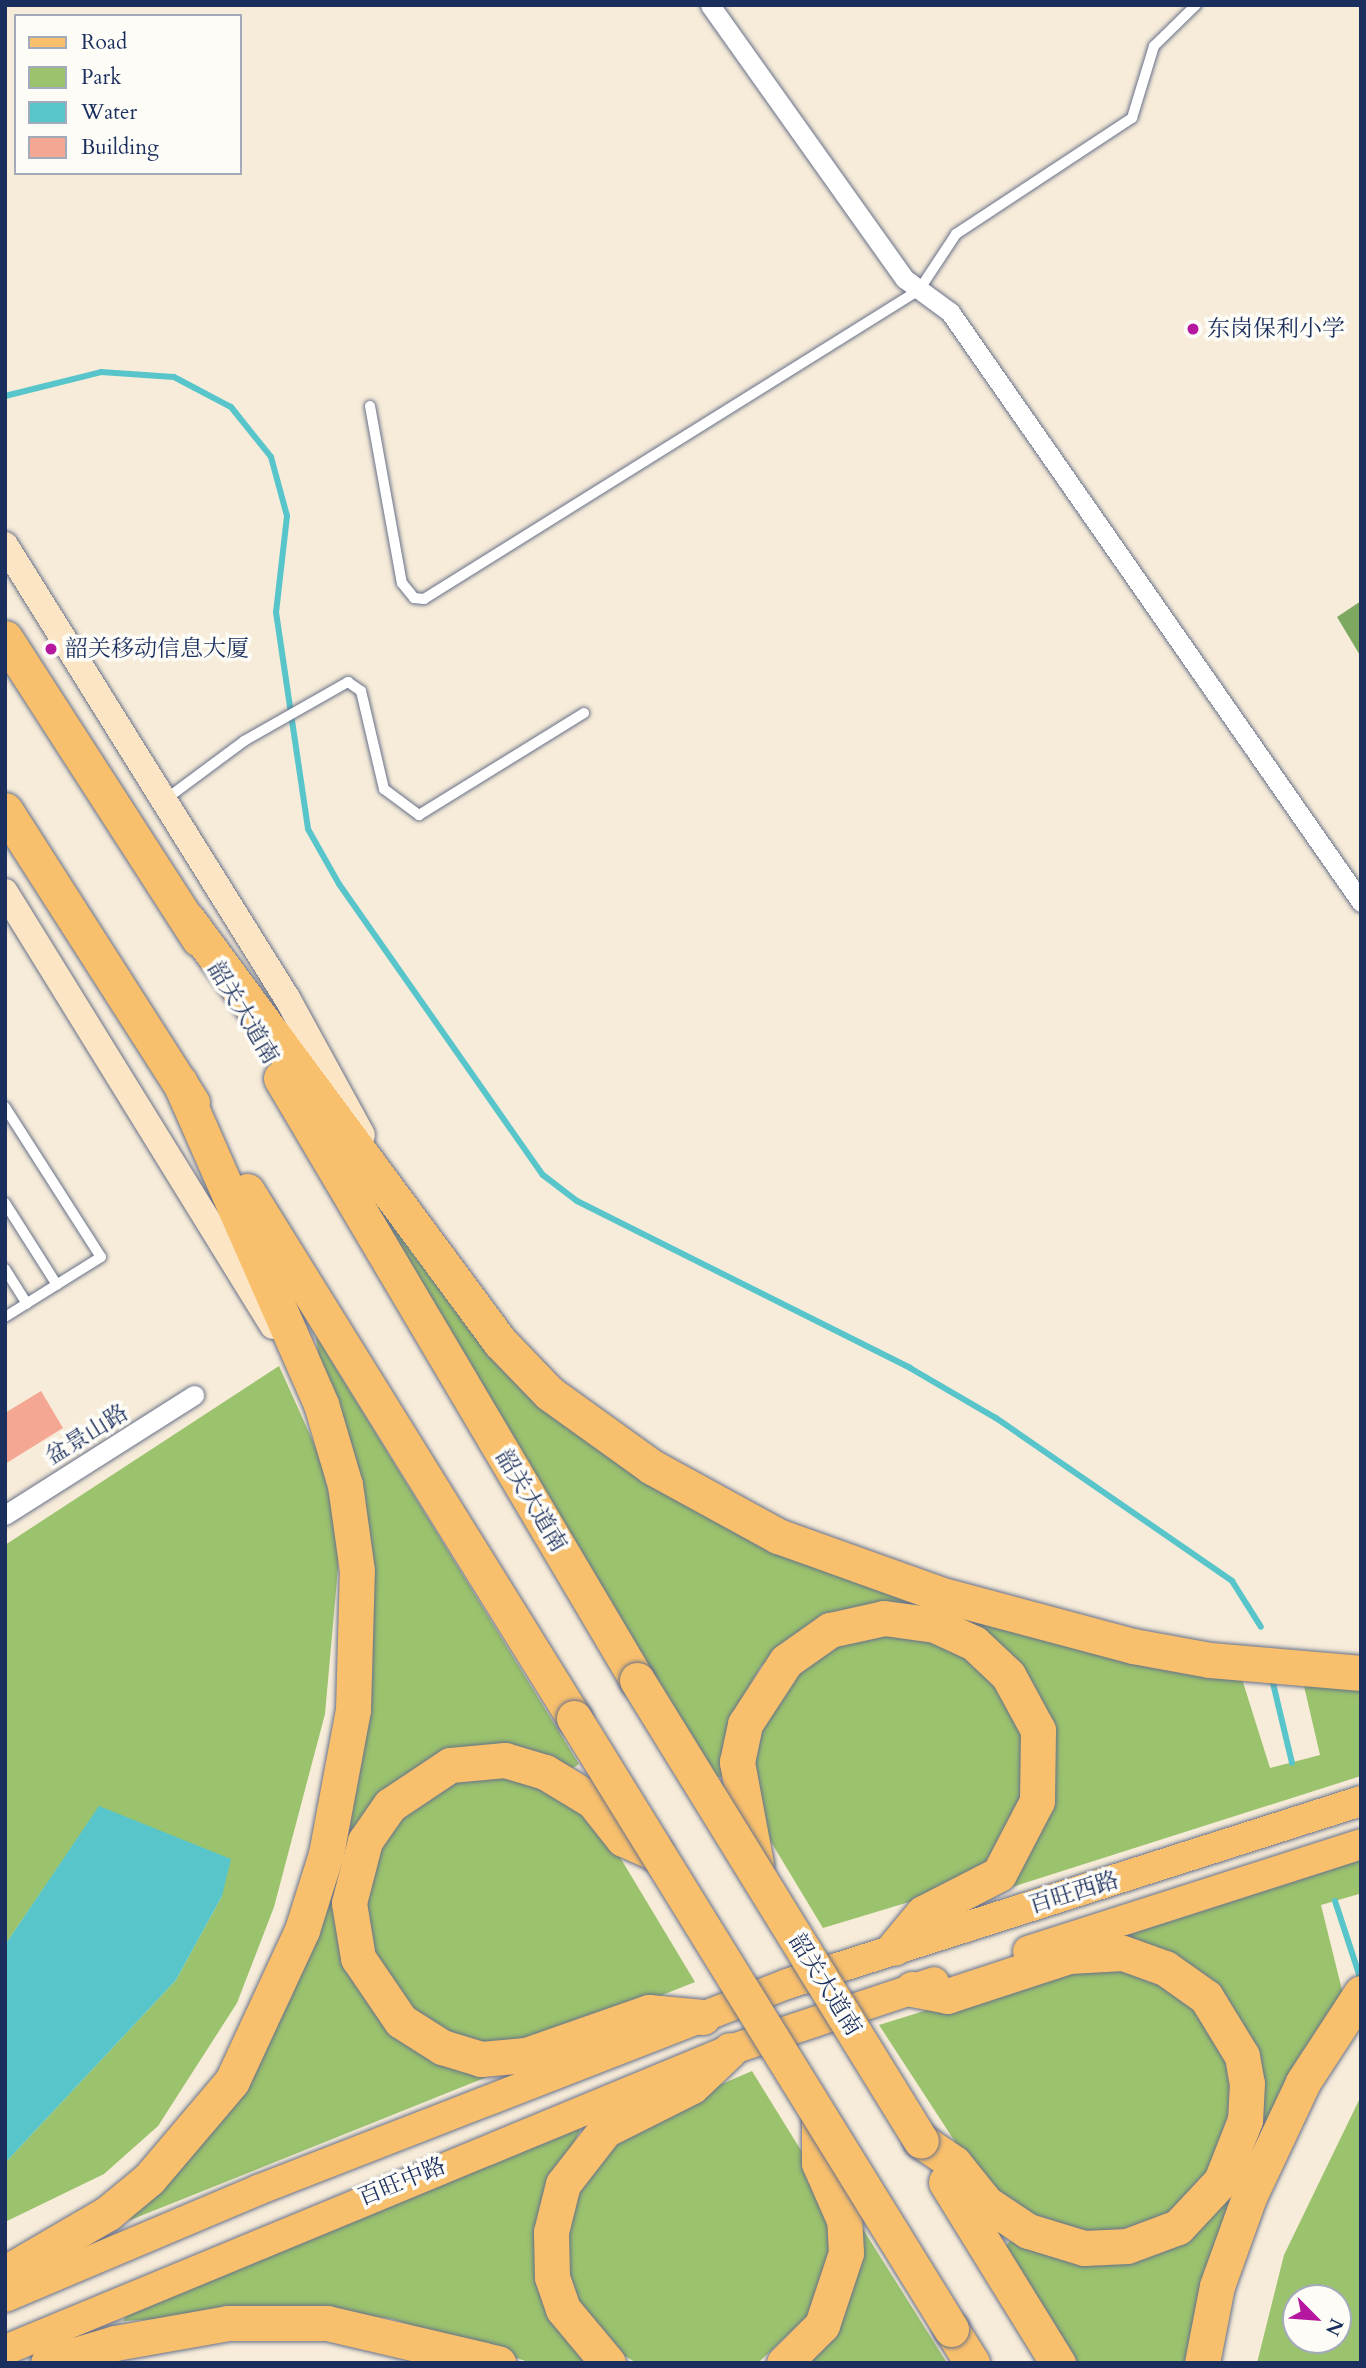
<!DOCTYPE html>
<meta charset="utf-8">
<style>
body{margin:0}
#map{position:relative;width:1366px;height:2368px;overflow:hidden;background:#f7ecd9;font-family:Cardo,"Noto Serif SC",serif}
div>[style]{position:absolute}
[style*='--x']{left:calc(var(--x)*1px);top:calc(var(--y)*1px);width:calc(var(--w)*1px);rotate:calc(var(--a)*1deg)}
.green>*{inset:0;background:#9bc26d}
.forest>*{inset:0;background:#7ca860}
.water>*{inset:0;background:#58c5cb}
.stream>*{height:6px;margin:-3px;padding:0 3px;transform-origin:3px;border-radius:3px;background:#58c5cb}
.building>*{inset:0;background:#f4a793}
.roads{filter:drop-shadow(0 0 2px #687189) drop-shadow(0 0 2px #687189)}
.lane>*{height:10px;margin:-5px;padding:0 5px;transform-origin:5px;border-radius:5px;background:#fff}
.street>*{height:19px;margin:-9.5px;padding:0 9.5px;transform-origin:9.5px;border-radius:9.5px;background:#fff}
.secondary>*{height:26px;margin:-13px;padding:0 13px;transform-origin:13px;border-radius:13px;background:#fce5c4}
.primary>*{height:30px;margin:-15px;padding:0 15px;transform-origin:15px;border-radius:15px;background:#f8bf6c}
.highway>*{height:35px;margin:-17.5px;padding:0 17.5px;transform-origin:17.5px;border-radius:17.5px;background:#f8bf6c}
.bridges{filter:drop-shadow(0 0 2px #687189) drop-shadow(0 0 2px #687189)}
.highway-bridge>*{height:35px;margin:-17.5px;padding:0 17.5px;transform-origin:17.5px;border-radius:17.5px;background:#f8bf6c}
.dots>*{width:19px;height:19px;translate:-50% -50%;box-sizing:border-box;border:4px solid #fdfcf7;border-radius:50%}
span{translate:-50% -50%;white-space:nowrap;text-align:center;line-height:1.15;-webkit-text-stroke:7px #fdfcf7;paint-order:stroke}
.poi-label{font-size:23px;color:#1b2f5e}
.left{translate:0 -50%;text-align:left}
.street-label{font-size:23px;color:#1b2f5e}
.frame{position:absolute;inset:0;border:7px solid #1b2f5e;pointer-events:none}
.legend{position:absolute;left:14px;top:14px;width:228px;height:161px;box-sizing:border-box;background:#fdfcf7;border:2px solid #a3aaba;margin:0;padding:9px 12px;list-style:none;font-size:21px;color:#1b2f5e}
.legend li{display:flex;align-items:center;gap:14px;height:35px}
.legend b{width:35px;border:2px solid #a3aaba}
.north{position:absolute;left:1282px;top:2284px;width:70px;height:70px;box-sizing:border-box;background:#fdfcf7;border:2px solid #a3aaba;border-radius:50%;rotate:115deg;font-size:19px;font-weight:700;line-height:28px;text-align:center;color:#1b2f5e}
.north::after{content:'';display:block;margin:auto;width:24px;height:32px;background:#b5179e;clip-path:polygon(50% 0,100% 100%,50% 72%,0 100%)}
</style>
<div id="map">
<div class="green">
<i style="clip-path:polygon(370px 1201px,670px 1491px,1242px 1679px,1270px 1768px,1320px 1755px,1304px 1686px,1361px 1688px,1361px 1776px,1006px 1889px,1039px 1833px,1006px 1657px,822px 1617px,761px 1666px,737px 1707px,723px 1777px,715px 1777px)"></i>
<i style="clip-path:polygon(316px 1336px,579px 1764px,573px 1768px,532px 1754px,384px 1799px,354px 1979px,382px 2024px,487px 2077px,128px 2221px,243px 2089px,292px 1996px,314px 1937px,364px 1712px)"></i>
<i style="clip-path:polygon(279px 1366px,321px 1459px,340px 1546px,325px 1714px,274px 1907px,237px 2003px,158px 2126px,104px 2174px,5px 2222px,5px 2163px,176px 1980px,222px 1896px,99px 1807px,5px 1945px,5px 1545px)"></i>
<i style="clip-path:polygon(873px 1634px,919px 1637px,963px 1655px,1004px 1693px,1030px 1753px,1014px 1827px,972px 1883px,823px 1928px,753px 1812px,749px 1778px,758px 1724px,786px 1680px,828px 1647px)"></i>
<i style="clip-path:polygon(496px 1775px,531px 1780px,600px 1824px,695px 1982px,562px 2035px,505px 2050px,419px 2025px,363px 1933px,370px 1859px,401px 1813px,444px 1783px)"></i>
<i style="clip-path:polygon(1361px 1860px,1361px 1901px,1359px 1894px,1321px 1905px,1343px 1994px,1191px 2363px,1078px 2363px,1006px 2246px,1010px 2241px,1054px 2256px,1136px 2260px,1184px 2238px,1253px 2055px,1115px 1939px)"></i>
<i style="clip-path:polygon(1088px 1960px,1149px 1976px,1192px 2003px,1223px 2049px,1234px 2095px,1210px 2175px,1173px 2212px,1110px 2234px,1055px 2229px,978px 2177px,879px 2025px)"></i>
<i style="clip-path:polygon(752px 2071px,815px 2173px,834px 2232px,813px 2311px,758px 2363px,637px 2363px,621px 2354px,576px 2304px,562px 2252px,583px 2169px,654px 2113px)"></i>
<i style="clip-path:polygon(evenodd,1361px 2096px,1361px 2363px,1257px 2363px,1284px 2255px,1361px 2096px,1296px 2298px,1338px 2298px,1338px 2340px,1296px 2340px,1296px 2298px)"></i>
<i style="clip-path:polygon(581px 2128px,546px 2202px,592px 2363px,532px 2363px,392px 2319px,326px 2310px,123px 2321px,128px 2311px)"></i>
<i style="clip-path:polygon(861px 2226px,947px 2363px,805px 2363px)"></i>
</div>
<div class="forest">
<i style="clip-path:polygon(1361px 601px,1361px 657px,1337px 617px)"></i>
</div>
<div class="water">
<i style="clip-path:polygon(99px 1806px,231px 1859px,222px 1896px,176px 1980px,5px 2163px,5px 1945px)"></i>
</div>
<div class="stream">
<i style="--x:5;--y:396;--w:99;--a:-14"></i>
<i style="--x:101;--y:372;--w:73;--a:3.9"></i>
<i style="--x:174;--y:377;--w:64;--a:27.8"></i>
<i style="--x:231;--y:407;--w:64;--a:51.3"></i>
<i style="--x:271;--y:457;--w:61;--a:74.8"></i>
<i style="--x:287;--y:516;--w:97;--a:96.5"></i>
<i style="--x:276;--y:612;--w:219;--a:81.6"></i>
<i style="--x:308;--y:829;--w:63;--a:60.6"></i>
<i style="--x:339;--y:884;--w:355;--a:55"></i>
<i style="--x:543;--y:1175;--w:43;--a:37.4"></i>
<i style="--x:577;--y:1201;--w:373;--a:26.6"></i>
<i style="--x:910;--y:1368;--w:99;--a:30.2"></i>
<i style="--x:996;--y:1418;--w:287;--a:34.6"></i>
<i style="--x:1232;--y:1581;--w:54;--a:57.8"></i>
<i style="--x:1272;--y:1679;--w:86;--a:76.6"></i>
<i style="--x:1335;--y:1901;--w:80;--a:71.8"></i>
</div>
<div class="building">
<i style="clip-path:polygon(41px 1391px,63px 1428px,5px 1464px,5px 1413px)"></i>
</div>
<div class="roads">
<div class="lane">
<i style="--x:370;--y:406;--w:180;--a:79.8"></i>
<i style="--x:402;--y:583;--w:19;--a:51"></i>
<i style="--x:414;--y:598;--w:10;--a:6"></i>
<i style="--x:424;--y:599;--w:584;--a:-31.97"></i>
<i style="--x:919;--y:290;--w:67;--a:-56.5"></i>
<i style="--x:956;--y:234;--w:211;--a:-33.4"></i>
<i style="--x:1132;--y:118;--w:75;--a:-73"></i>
<i style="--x:1154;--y:46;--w:59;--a:-44.3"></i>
<i style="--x:166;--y:799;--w:97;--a:-36.6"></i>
<i style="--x:244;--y:741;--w:120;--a:-29.6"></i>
<i style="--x:348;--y:682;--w:16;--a:35"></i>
<i style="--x:361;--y:691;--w:101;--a:76.8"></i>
<i style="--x:384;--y:789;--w:44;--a:36.6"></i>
<i style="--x:419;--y:815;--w:194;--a:-31.7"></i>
<i style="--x:5;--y:1107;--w:178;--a:57.4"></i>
<i style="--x:101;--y:1257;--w:113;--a:148"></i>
<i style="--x:5;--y:1203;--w:97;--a:57.6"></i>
<i style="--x:5;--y:1269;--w:41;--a:57.8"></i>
</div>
<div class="street">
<i style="--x:710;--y:5;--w:336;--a:54.6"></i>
<i style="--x:905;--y:279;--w:56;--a:36.3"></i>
<i style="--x:950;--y:312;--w:719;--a:55.14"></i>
<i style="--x:5;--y:1515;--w:224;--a:-32.4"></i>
</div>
<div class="secondary">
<i style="--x:5;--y:545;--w:534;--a:58.1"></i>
<i style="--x:287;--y:998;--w:156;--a:61.3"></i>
<i style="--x:5;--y:892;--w:510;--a:58.3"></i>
</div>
<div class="primary">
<i style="--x:1028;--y:1951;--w:350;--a:-17.8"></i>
<i style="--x:5;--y:2297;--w:275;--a:-22.9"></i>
<i style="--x:258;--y:2190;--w:568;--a:-21.28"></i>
<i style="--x:787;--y:1984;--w:602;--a:-17.68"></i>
<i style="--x:5;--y:2350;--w:785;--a:-22.48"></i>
<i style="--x:730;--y:2050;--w:215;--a:-18.4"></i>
</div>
<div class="highway">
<i style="--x:5;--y:638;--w:358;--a:57.2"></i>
<i style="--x:5;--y:810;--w:347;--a:57.4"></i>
<i style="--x:188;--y:920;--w:525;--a:53.52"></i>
<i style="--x:500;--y:1342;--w:71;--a:46.1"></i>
<i style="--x:549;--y:1393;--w:127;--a:35.7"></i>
<i style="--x:652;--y:1467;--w:144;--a:28.7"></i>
<i style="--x:778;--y:1536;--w:178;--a:19.7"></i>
<i style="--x:946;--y:1596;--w:194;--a:15"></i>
<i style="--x:1133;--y:1646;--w:78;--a:10.3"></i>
<i style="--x:1210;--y:1660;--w:152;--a:4.9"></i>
<i style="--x:281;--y:1078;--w:699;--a:59.4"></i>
<i style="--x:247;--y:1191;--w:620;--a:58.18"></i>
<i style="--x:655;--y:1853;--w:35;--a:-156"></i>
<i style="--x:623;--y:1839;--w:48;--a:-128.3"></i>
<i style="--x:593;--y:1801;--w:56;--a:-148.9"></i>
<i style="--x:545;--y:1772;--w:42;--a:-163.3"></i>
<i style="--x:505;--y:1760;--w:55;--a:174.8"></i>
<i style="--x:450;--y:1765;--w:72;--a:146.3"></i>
<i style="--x:390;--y:1805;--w:44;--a:124.8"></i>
<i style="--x:365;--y:1841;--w:64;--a:104.5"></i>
<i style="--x:349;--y:1903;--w:56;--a:80.7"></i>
<i style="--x:358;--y:1958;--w:76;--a:55.7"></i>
<i style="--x:401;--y:2021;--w:49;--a:32.4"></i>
<i style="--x:442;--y:2047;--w:41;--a:17.1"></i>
<i style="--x:481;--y:2059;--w:45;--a:-5.1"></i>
<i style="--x:526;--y:2055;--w:130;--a:-19.3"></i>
<i style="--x:649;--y:2012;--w:54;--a:5.3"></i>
<i style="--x:756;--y:1864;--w:104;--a:-100.6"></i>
<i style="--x:737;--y:1762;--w:39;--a:-78"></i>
<i style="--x:745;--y:1724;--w:75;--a:-56.9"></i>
<i style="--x:786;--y:1661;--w:54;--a:-35.2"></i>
<i style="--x:830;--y:1630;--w:55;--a:-12.5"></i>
<i style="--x:884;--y:1618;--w:51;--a:7.8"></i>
<i style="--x:935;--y:1625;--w:43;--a:24.8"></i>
<i style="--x:974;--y:1643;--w:47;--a:43.3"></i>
<i style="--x:1008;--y:1675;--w:63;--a:61.4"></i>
<i style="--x:1038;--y:1730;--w:71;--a:90.8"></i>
<i style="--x:1037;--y:1801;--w:82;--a:117.5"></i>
<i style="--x:999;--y:1874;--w:85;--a:152.8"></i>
<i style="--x:923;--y:1913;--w:45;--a:129.6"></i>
<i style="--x:912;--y:1989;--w:36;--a:11"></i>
<i style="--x:947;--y:1996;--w:128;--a:-18.2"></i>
<i style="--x:1069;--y:1956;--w:54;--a:-3.2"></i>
<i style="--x:1123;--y:1953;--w:45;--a:19.7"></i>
<i style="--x:1165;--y:1968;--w:50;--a:35.3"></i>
<i style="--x:1206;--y:1997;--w:69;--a:58.6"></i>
<i style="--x:1242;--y:2056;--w:27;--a:80"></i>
<i style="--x:1247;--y:2083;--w:37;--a:93"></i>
<i style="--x:1245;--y:2120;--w:66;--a:111.5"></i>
<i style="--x:1221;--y:2181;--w:63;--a:133.1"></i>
<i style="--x:1178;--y:2227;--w:54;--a:159.6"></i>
<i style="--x:1127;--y:2246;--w:43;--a:177.3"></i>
<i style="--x:1084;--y:2248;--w:59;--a:-163.1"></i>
<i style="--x:1028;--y:2231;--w:50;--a:-146.3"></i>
<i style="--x:986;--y:2203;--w:51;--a:-128.7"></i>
<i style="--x:954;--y:2163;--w:40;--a:-146"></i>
<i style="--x:946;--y:2182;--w:213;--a:58.3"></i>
<i style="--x:5;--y:2273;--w:119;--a:-30.2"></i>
<i style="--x:108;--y:2213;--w:53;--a:-39.7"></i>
<i style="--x:149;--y:2179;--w:128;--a:-49.7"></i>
<i style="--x:232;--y:2081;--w:166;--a:-65.1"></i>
<i style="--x:302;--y:1930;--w:80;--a:-72.5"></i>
<i style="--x:326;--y:1854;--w:147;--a:-79.4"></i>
<i style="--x:353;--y:1710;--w:139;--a:-88.4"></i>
<i style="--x:357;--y:1571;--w:87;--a:-97.9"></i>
<i style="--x:345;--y:1485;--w:84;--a:-106.5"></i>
<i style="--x:321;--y:1404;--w:351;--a:-113.7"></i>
<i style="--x:951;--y:2329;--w:40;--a:58"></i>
<i style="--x:48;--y:2363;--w:70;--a:-16.6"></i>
<i style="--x:115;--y:2343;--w:115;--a:-10"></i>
<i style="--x:228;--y:2323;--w:99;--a:0"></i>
<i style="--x:327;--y:2323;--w:176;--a:13.2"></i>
<i style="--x:608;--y:2363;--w:70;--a:-129.8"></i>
<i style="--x:563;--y:2309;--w:34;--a:-109"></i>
<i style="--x:552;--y:2277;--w:45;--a:-91.3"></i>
<i style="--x:551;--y:2232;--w:49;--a:-76"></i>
<i style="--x:563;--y:2184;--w:68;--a:-52.1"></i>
<i style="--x:605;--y:2130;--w:97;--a:-26.8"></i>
<i style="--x:692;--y:2086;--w:52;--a:-43.5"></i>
<i style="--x:784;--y:2363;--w:54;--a:-45"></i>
<i style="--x:822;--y:2325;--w:76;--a:-71.6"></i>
<i style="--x:846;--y:2253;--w:33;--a:-93"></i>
<i style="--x:844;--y:2220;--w:62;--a:-113.7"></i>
<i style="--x:819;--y:2163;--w:40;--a:-90"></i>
<i style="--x:1202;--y:2363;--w:78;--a:-79"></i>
<i style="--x:1217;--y:2286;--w:95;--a:-70.2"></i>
<i style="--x:1249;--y:2197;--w:127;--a:-64.8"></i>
<i style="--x:1303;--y:2082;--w:106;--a:-56.9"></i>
</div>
</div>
<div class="bridges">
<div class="highway-bridge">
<i style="--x:637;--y:1680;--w:541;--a:58.36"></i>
<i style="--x:574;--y:1718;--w:718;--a:58.32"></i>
</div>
</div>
<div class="dots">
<i style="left:1193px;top:329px;background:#b5179e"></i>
<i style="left:51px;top:649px;background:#b5179e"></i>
</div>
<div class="poi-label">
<span class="left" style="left:1207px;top:329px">东岗保利小学</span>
<span class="left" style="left:65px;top:649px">韶关移动信息大厦</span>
</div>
<div class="street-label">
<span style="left:243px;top:1013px;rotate:59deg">韶关大道南</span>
<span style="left:87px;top:1435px;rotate:-32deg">盆景山路</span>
<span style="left:531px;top:1501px;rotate:59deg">韶关大道南</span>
<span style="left:1074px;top:1893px;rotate:-17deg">百旺西路</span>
<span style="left:825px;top:1985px;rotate:58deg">韶关大道南</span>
<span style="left:402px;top:2182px;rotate:-22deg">百旺中路</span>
</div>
<div class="frame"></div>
<ul class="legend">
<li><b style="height:9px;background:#f8bf6c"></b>Road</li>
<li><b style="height:19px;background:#9bc26d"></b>Park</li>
<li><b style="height:19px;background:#58c5cb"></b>Water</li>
<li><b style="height:19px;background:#f4a793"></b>Building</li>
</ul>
<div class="north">N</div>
</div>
